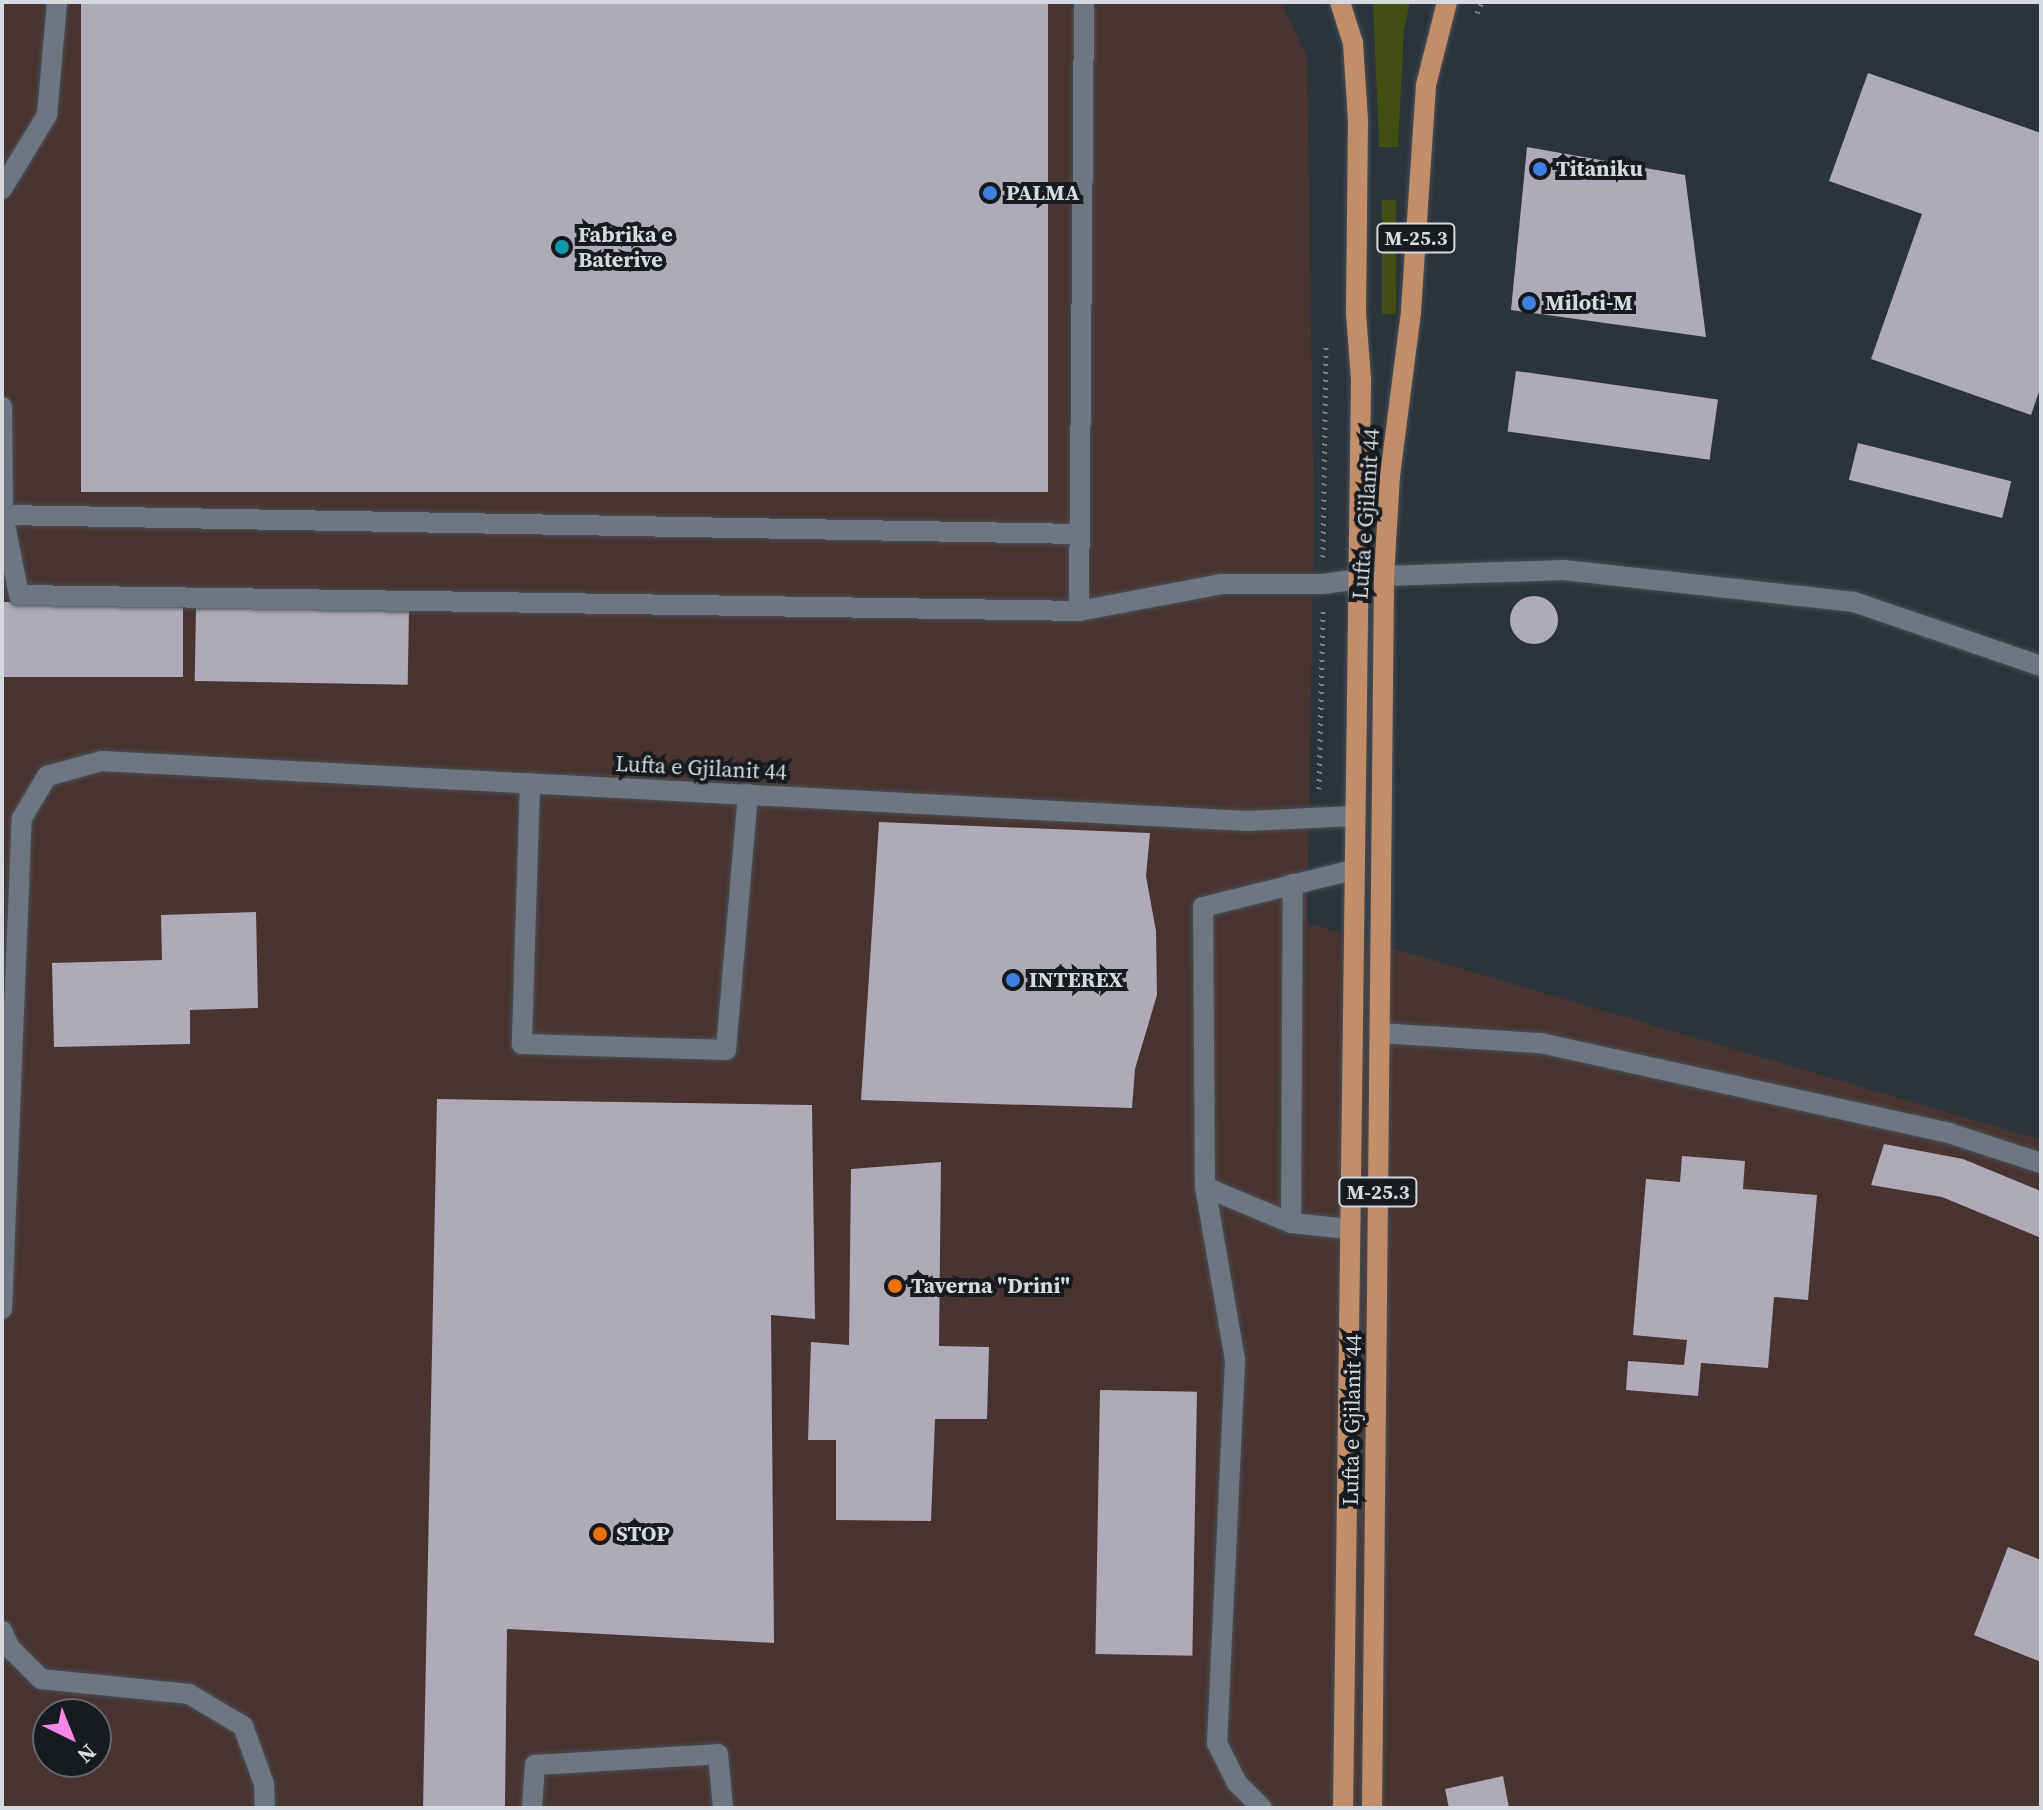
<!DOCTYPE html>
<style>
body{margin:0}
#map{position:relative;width:2043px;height:1810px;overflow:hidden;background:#2b333b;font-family:"Source Serif 4",serif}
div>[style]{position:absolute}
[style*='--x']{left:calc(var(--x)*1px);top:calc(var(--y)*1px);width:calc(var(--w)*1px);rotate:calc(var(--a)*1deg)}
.industrial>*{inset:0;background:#483430}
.green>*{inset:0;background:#424e12;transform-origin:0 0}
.building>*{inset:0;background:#aeaab8;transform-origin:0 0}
.round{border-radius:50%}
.path>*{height:5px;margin-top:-2.5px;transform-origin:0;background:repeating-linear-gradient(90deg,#7c8289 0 2px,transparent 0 8px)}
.roads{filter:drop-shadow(0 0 2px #4a5057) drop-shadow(0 0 2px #4a5057)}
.minor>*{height:20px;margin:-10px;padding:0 10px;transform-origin:10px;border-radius:10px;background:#6e7781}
.major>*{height:20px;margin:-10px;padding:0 10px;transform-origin:10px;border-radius:10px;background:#c18e6c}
.dots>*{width:22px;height:22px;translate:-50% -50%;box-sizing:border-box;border:4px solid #171a1e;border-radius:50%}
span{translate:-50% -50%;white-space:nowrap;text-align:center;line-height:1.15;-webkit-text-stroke:8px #171a1e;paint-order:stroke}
.shield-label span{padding:2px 6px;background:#171a1e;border:2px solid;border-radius:6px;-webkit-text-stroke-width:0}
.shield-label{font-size:20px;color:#d6dae0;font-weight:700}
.poi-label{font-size:22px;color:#d6dae0;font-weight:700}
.left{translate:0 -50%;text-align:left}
.street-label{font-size:22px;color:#d6dae0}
.frame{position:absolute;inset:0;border:4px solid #d6dae0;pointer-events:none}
.north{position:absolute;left:32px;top:1698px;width:80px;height:80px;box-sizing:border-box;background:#171a1e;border:2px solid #63676c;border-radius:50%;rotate:137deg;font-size:22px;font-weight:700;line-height:32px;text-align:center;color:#d6dae0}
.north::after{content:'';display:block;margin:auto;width:28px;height:36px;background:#f987e8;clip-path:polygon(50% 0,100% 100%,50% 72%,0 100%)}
</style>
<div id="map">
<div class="industrial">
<i style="clip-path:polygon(evenodd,2px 2px,1281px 2px,1307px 57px,1314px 525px,1307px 923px,2041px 1140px,2041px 1808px,2px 1808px,2px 2px,48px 1714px,96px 1714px,96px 1762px,48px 1762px,48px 1714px)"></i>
</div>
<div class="green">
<i style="clip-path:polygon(1373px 2px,1410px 2px,1404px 30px,1398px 147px,1379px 147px)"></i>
<i style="left:1382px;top:200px;width:14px;height:114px"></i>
</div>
<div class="building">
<i style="left:81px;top:2px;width:967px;height:490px"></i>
<i style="clip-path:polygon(1868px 73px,2041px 133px,2041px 386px,2031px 415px,1871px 359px,1922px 214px,1829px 181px)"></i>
<i style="clip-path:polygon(1527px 147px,1685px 175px,1706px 337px,1511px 310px)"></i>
<i style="left:1516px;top:371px;width:204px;height:61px;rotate:8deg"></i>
<i style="left:1858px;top:443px;width:158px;height:38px;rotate:14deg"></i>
<i class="round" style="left:1510px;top:596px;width:48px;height:48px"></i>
<i style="left:2px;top:602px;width:181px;height:75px"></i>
<i style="left:196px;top:607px;width:213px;height:74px;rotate:1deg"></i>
<i style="clip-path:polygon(879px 822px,1150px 833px,1146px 876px,1156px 931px,1157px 995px,1135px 1069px,1132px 1108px,861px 1100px)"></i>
<i style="clip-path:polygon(256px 912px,258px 1008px,190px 1010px,190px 1044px,54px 1047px,52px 963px,162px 960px,161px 915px)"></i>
<i style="clip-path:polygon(437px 1099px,812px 1105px,815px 1319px,771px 1315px,774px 1643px,507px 1629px,505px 1808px,423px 1808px)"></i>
<i style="clip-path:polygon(1884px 1144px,1963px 1159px,2041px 1191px,2041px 1238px,1942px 1197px,1871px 1185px)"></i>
<i style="clip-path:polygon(1682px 1156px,1745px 1161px,1743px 1189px,1817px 1195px,1808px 1300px,1774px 1297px,1768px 1368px,1701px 1363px,1698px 1396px,1626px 1390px,1628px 1361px,1684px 1365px,1687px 1340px,1633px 1335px,1646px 1179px,1680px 1182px)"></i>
<i style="clip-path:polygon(941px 1162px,939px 1346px,989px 1347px,987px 1419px,935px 1419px,931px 1521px,836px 1520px,836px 1440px,808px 1440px,811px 1342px,849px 1345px,851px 1169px)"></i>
<i style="left:1100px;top:1390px;width:97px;height:264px;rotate:1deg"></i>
<i style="clip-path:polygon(2008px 1547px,2041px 1560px,2041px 1662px,1974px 1635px)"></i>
<i style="clip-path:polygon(1503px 1776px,1509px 1808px,1449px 1808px,1445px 1789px)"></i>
</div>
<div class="path">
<i style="--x:1477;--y:13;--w:12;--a:-66"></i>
<i style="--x:1323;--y:557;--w:214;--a:-89.2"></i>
<i style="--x:1319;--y:789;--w:178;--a:-88.7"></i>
</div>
<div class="roads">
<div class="minor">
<i style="--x:2;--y:189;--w:87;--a:-58.7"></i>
<i style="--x:47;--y:115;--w:113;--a:-84.9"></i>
<i style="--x:2;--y:407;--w:108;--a:89.5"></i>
<i style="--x:3;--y:515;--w:82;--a:78.7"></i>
<i style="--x:19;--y:595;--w:1060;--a:0.86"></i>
<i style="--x:1079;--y:611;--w:146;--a:-10.7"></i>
<i style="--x:1222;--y:584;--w:101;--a:0"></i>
<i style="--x:1323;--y:584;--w:35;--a:-8"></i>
<i style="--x:3;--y:515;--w:1076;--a:1.01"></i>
<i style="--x:1384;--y:576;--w:180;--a:-1.9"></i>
<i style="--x:1564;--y:570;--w:292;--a:6.3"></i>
<i style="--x:1854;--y:602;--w:198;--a:18.9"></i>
<i style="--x:1079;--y:611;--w:609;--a:-89.53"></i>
<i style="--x:530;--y:783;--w:261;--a:91.8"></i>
<i style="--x:522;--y:1044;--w:204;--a:1.7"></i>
<i style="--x:726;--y:1050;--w:257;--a:-85.1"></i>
<i style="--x:1380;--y:1033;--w:160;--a:3.6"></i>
<i style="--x:1540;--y:1043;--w:419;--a:12.4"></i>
<i style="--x:1949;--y:1133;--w:97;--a:18.1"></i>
<i style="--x:1205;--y:1187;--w:93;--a:22.7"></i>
<i style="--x:1291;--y:1223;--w:58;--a:5.9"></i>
<i style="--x:1291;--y:1223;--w:339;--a:-89.7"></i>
<i style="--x:2;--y:1309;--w:491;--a:-87.7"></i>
<i style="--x:22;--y:818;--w:49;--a:-59.2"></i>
<i style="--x:47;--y:776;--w:57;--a:-15.3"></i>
<i style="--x:102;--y:761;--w:1147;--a:3"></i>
<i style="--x:1247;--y:821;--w:106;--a:-2.7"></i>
<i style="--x:2;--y:1631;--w:19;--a:65"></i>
<i style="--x:10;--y:1648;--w:44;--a:45"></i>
<i style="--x:41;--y:1679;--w:149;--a:5.8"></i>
<i style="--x:189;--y:1694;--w:63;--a:30.7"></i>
<i style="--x:243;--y:1726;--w:62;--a:70.1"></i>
<i style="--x:264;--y:1784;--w:24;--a:88"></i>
<i style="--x:532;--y:1808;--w:43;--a:-86"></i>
<i style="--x:535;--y:1765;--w:183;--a:-3.4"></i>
<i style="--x:718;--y:1754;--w:54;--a:84.7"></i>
<i style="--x:1262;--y:1808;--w:35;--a:-135"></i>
<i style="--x:1237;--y:1783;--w:45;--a:-116.6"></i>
<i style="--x:1217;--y:1743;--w:383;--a:-87.3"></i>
<i style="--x:1235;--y:1360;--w:176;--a:-99.8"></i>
<i style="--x:1205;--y:1187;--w:280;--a:-90.4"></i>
<i style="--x:1203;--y:907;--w:154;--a:-13.9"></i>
</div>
<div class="major">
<i style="--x:1340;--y:2;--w:43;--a:72.4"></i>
<i style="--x:1353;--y:43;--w:77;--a:86.3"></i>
<i style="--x:1358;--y:120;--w:193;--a:90.6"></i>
<i style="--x:1356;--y:313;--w:67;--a:85.7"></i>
<i style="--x:1361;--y:380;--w:1428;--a:90.72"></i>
<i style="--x:1372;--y:1808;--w:1232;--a:-89.44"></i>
<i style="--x:1384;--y:576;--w:100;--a:-86.6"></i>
<i style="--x:1390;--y:476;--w:166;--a:-82.7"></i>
<i style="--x:1411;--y:311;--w:226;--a:-86.2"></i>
<i style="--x:1426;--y:85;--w:86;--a:-75.8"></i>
</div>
</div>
<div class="dots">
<i style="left:1540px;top:169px;background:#3f7fe0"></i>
<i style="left:990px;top:193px;background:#3f7fe0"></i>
<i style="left:562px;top:247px;background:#0f9aa8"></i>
<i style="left:1529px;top:303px;background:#3f7fe0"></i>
<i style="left:1013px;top:980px;background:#3f7fe0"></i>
<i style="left:895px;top:1286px;background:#e8710a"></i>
<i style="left:600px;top:1534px;background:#e8710a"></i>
</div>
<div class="shield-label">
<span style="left:1416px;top:238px">M-25.3</span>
<span style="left:1378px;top:1192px">M-25.3</span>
</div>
<div class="poi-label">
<span class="left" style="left:1556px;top:169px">Titaniku</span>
<span class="left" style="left:1006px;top:193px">PALMA</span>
<span class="left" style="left:578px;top:247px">Fabrika e<br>Baterive</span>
<span class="left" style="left:1545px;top:303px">Miloti-M</span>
<span class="left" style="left:1029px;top:980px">INTEREX</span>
<span class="left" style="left:911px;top:1286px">Taverna "Drini"</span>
<span class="left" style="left:616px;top:1534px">STOP</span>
</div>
<div class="street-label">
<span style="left:1366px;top:514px;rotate:-86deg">Lufta e Gjilanit 44</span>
<span style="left:701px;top:768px;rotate:3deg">Lufta e Gjilanit 44</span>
<span style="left:1352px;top:1420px;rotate:-89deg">Lufta e Gjilanit 44</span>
</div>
<div class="frame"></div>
<div class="north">N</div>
</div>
